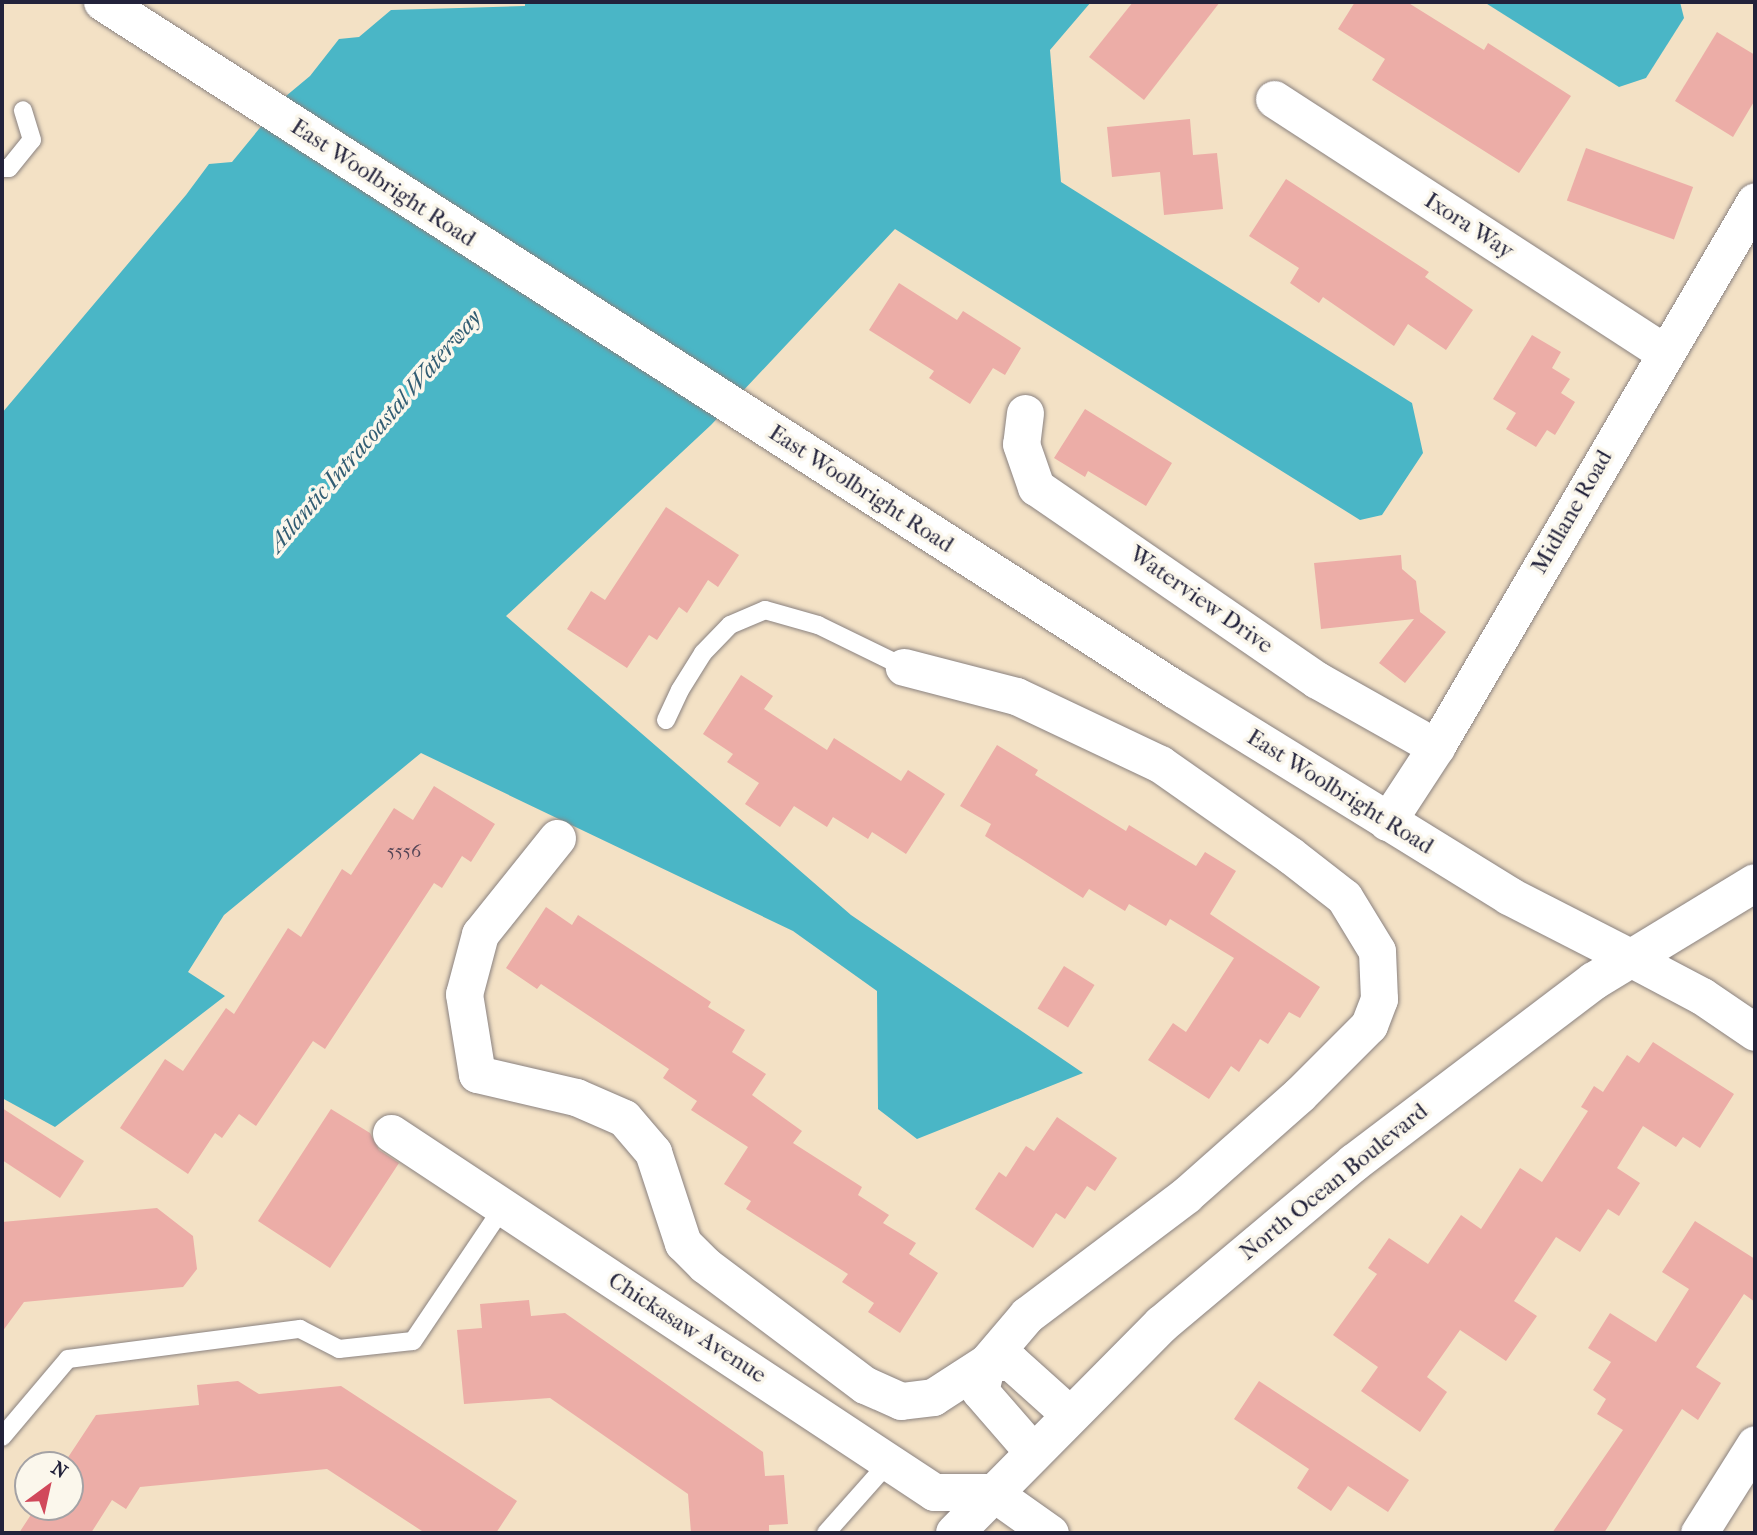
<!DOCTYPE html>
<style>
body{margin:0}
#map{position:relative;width:1757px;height:1535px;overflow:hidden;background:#f3e1c5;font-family:"IM FELL French Canon",serif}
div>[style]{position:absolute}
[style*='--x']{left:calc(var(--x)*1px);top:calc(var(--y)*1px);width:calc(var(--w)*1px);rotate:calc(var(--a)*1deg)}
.water>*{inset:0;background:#4ab6c6}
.building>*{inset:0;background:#ecada7;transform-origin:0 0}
.roads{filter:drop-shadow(0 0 2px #8a8280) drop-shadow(0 0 2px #8a8280)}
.service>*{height:18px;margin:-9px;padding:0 9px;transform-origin:9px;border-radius:9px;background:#fff}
.minor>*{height:37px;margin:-18.5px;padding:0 18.5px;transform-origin:18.5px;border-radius:18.5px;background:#fff}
.secondary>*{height:38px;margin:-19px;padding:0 19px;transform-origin:19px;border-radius:19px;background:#fff}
span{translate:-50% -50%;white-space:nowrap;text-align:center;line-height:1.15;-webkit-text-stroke:7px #fbf7ec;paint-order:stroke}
.number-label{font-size:19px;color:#544556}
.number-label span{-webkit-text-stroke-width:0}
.street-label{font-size:23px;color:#22223b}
.water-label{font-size:24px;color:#325d73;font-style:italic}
.frame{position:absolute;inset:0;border:4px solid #22223b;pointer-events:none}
.north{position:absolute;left:14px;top:1451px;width:70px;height:70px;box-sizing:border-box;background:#fbf7ec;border:2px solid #a4a2a5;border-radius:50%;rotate:33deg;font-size:19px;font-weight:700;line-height:28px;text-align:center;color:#22223b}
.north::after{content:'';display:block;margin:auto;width:24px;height:32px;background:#d1495b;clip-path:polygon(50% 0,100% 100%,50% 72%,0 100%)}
</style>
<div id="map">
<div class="water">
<i style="clip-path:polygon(525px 2px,1091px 2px,1050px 50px,1061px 182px,1412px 403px,1423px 453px,1382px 515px,1360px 520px,895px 229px,711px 425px,506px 616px,851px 915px,1083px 1073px,917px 1139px,878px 1109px,877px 991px,793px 931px,421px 753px,224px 915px,188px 972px,225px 996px,55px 1127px,2px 1098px,2px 413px,186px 195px,209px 164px,232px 162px,286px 96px,310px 76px,339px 39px,359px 37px,391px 10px,525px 6px)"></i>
<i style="clip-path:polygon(1484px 2px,1680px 2px,1684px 18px,1646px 78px,1619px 87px)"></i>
</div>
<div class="building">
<i style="clip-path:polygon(1133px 2px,1220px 2px,1144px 100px,1089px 57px)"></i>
<i style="clip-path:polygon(1355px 2px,1407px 2px,1484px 50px,1488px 43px,1571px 96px,1519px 173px,1372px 80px,1385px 59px,1338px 29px)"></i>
<i style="clip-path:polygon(1717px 32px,1755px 55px,1755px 100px,1733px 137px,1675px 101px)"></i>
<i style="clip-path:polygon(1190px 119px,1193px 155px,1217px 153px,1223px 209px,1164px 215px,1160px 172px,1112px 177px,1107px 127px)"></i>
<i style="left:1586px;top:148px;width:114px;height:56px;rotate:20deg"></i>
<i style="clip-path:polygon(1286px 179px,1429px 272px,1425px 277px,1473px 310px,1446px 350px,1408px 324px,1394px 346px,1323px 297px,1319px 303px,1290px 283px,1299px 268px,1249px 236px)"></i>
<i style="clip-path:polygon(899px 283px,957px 320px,963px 311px,1021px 348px,1005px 375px,993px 368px,970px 404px,929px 378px,934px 371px,869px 330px)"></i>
<i style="clip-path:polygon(1532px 335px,1561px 352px,1552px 368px,1570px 379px,1561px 393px,1575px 402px,1555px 435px,1547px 430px,1536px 447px,1506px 429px,1516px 413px,1493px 399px)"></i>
<i style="clip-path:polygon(1085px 409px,1172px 463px,1146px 506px,1088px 471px,1085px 477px,1054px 458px)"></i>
<i style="clip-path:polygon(666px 507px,739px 555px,718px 587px,708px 580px,687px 613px,679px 607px,657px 640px,649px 635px,627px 668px,567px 629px,591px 591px,605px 600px)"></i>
<i style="clip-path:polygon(1401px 555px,1402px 569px,1416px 581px,1420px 612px,1446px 632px,1405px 683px,1379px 663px,1414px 619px,1321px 629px,1314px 563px)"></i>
<i style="clip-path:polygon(741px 675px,773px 696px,764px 709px,827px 750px,834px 738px,901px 781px,908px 770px,945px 794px,906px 854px,872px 832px,868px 839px,833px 817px,827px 827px,794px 806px,780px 827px,745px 804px,759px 783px,727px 762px,733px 754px,703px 734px)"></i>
<i style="clip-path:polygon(997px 745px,1038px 770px,1035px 775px,1126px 831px,1129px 825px,1196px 866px,1205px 852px,1236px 871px,1210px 914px,1320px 987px,1300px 1018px,1289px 1012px,1268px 1044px,1260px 1039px,1239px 1072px,1231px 1066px,1209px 1099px,1148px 1060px,1173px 1023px,1186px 1032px,1234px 958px,1170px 919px,1166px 926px,1129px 904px,1125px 911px,1089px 889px,1083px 898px,985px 836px,991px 824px,960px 806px)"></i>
<i style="clip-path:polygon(434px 786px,495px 824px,471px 862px,462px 856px,442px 888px,434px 883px,325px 1049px,313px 1041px,256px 1126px,239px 1114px,222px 1138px,215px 1133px,188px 1174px,120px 1128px,165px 1059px,183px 1071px,226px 1008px,234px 1014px,288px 928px,301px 937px,342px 869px,351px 875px,394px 808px,413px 820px)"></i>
<i style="clip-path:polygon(546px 907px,572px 925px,578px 915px,711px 1002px,708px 1007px,745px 1030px,732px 1052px,766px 1074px,752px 1095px,802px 1131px,793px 1143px,862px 1187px,858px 1195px,889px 1215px,883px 1223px,916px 1243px,909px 1254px,938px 1273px,900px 1333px,868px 1312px,874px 1303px,842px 1282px,848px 1274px,746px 1209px,751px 1201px,724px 1184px,748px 1147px,691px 1110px,697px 1101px,663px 1078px,669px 1069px,541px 984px,537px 989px,506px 968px)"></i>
<i style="left:1064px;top:966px;width:36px;height:50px;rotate:32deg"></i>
<i style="clip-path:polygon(1653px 1042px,1734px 1094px,1700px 1148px,1683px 1137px,1676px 1147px,1643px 1126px,1617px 1168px,1640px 1183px,1619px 1216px,1608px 1209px,1580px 1252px,1556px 1237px,1514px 1301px,1537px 1316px,1506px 1361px,1460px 1330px,1427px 1377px,1447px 1392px,1420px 1432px,1361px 1391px,1378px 1367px,1333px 1335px,1377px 1274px,1368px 1268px,1389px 1238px,1428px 1264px,1461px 1215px,1481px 1229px,1520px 1168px,1542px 1182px,1588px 1111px,1581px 1107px,1594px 1086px,1603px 1092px,1627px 1055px,1639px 1063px)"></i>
<i style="clip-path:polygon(2px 1108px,84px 1161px,60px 1198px,2px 1160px)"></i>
<i style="clip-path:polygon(331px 1109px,370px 1133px,379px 1150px,399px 1163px,330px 1268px,258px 1221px)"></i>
<i style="clip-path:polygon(1057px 1117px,1117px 1158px,1095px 1191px,1087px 1186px,1065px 1219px,1056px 1213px,1033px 1248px,975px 1209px,999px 1172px,1006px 1177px,1026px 1146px,1034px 1151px)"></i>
<i style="clip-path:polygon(157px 1208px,193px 1236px,197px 1269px,183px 1287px,24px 1302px,2px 1332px,2px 1222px)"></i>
<i style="clip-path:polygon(1695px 1221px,1755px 1259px,1755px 1302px,1744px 1294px,1696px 1367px,1721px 1383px,1698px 1420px,1682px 1409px,1604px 1533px,1552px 1533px,1623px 1430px,1597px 1414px,1606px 1399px,1593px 1390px,1611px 1362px,1588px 1348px,1610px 1313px,1656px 1342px,1689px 1289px,1662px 1272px)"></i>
<i style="clip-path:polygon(529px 1300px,531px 1316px,565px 1313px,763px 1452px,765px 1476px,784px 1475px,788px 1524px,769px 1525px,769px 1533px,691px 1533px,688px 1494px,550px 1398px,464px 1404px,457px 1330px,482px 1328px,480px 1304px)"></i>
<i style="clip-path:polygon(238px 1381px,259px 1394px,341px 1386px,517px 1501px,496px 1533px,425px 1533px,327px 1469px,140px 1487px,126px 1509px,112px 1500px,91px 1533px,19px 1533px,36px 1507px,70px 1507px,70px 1465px,63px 1465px,96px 1415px,199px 1405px,197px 1385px)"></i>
<i style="clip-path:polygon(1259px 1381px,1409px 1480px,1388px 1512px,1348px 1486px,1331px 1511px,1297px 1488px,1309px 1469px,1234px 1419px)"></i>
</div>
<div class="roads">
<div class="service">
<i style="--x:2;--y:168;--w:7;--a:0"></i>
<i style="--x:9;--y:168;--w:36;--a:-51"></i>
<i style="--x:32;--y:140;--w:31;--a:-107"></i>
<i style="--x:666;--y:720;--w:33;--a:-65"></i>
<i style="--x:680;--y:690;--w:44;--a:-58.1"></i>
<i style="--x:703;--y:653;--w:39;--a:-46"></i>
<i style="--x:730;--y:625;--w:38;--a:-23"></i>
<i style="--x:765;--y:610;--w:55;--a:15.8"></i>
<i style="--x:818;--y:625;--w:96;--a:26"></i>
<i style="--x:2;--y:1437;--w:102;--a:-49.8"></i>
<i style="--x:68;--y:1359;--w:234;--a:-7.4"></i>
<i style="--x:300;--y:1329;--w:44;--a:27.1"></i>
<i style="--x:339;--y:1349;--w:74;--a:-6.2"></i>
<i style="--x:413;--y:1341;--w:161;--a:-56.1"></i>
<i style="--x:826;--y:1533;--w:95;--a:-48.4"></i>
</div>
<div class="minor">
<i style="--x:1274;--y:99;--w:466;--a:33"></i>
<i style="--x:1025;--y:413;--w:31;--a:97"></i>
<i style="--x:1021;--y:444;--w:46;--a:70.8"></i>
<i style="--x:1036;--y:487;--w:341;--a:34.5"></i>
<i style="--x:1317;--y:680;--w:137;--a:29.4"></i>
<i style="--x:1387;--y:822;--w:90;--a:-56.8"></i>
<i style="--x:1436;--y:747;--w:632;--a:-59.7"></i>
<i style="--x:557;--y:838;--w:123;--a:128.7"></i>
<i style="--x:480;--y:934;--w:62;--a:104.9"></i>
<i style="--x:464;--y:994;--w:81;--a:80.8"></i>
<i style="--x:477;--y:1074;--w:102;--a:13.1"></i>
<i style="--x:576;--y:1097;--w:52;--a:23.6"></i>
<i style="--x:624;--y:1118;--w:45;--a:49.5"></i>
<i style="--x:653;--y:1152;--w:96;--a:71.8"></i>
<i style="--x:683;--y:1243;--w:31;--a:45"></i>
<i style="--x:705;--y:1265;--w:200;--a:36.9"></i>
<i style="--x:865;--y:1385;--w:39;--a:24"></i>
<i style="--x:901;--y:1401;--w:32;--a:-7"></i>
<i style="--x:933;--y:1397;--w:64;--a:-32.9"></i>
<i style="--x:987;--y:1362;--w:62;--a:-49.6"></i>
<i style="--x:1027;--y:1315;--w:199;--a:-37"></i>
<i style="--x:1186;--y:1195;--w:151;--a:-41.5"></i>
<i style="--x:1299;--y:1095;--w:99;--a:-45"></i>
<i style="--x:1369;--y:1025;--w:28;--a:-69"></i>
<i style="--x:1379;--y:999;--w:48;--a:-92.4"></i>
<i style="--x:1377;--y:951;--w:63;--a:-121.4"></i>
<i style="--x:1344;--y:897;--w:68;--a:-142.1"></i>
<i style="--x:1290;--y:855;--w:159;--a:-145"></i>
<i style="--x:1160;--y:764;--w:159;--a:-154.7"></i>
<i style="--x:1016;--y:696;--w:116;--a:-165.5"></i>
<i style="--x:1630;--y:958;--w:81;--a:27.8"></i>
<i style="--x:1702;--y:996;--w:64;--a:34.2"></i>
<i style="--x:391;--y:1133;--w:651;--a:33.47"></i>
<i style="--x:934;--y:1492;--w:58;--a:0"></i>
<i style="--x:992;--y:1492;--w:71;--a:35.3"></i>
<i style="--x:1033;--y:1452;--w:81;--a:-131"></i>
<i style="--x:980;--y:1391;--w:30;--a:-76"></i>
<i style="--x:987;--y:1362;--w:24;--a:0"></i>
<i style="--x:1011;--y:1362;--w:79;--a:41.9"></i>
<i style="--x:1699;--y:1533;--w:105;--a:-57.8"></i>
</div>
<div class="secondary">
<i style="--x:103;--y:2;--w:1275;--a:32.67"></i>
<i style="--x:1176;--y:690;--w:392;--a:31.7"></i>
<i style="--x:1509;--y:896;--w:136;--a:27.1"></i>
<i style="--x:955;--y:1533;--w:294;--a:-45.3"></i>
<i style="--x:1162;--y:1324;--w:251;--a:-40"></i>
<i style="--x:1354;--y:1163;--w:301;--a:-37.2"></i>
<i style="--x:1594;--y:981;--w:188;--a:-31.3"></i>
</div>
</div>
<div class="number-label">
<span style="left:404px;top:852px">5556</span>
</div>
<div class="street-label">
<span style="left:383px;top:183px;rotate:33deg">East Woolbright Road</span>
<span style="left:1469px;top:226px;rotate:33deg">Ixora Way</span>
<span style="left:861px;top:489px;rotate:33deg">East Woolbright Road</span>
<span style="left:1572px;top:512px;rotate:-60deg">Midlane Road</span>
<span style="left:1201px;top:600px;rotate:35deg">Waterview Drive</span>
<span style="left:1340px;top:792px;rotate:32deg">East Woolbright Road</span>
<span style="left:1334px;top:1182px;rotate:-39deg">North Ocean Boulevard</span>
<span style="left:687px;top:1328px;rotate:33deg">Chickasaw Avenue</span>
</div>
<div class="water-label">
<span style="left:375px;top:431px;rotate:-49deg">Atlantic Intracoastal Waterway</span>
</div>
<div class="frame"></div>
<div class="north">N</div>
</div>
